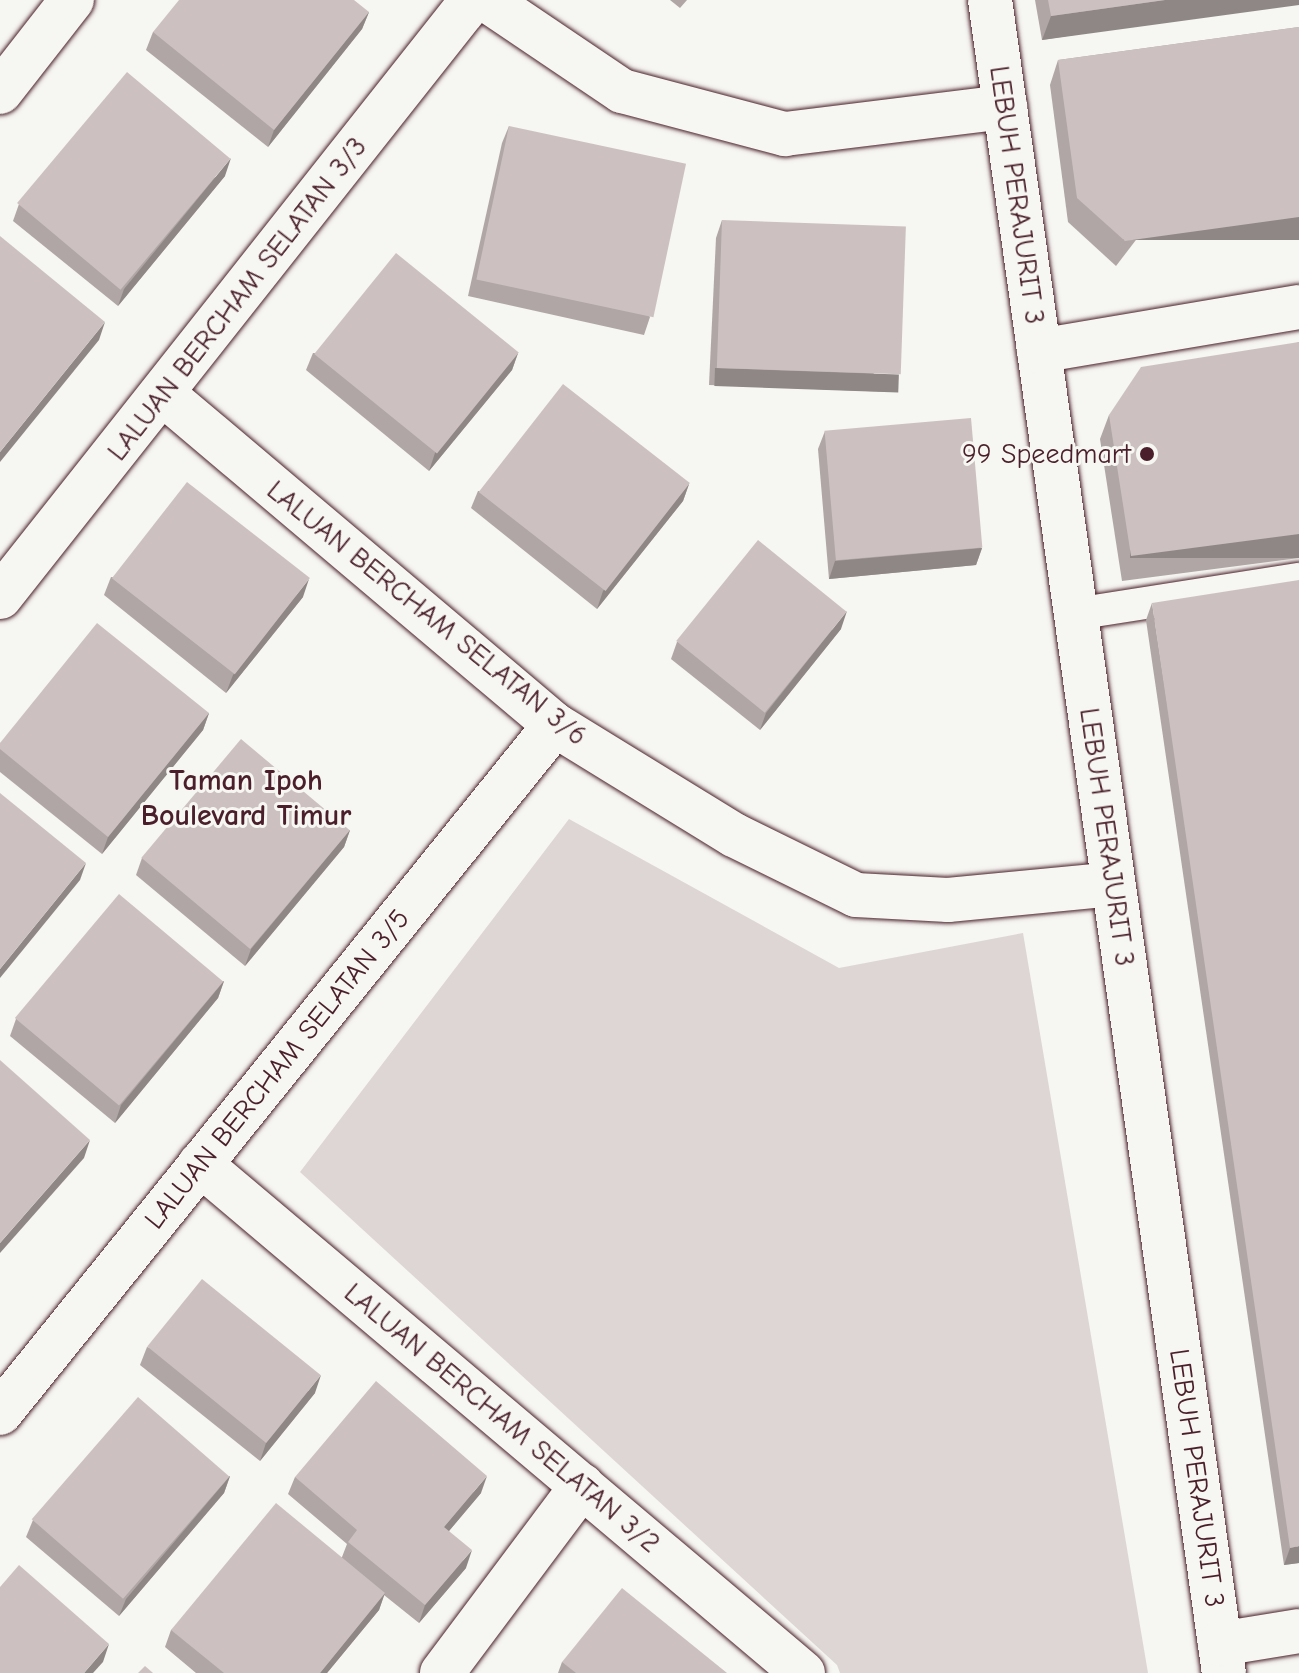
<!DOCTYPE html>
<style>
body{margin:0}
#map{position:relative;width:1299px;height:1673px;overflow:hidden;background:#f6f6f2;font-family:"Comic Neue",sans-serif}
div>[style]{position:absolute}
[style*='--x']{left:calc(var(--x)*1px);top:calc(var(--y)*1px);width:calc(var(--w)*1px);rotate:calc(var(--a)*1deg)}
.green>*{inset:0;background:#ddd6d5}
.roads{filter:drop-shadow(0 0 2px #4a1f2b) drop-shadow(0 0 2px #4a1f2b)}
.lane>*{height:32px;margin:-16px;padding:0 16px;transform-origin:16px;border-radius:16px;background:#f6f6f2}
.street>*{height:44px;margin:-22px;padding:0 22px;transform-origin:22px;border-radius:22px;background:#f6f6f2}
.wall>*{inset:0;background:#afa6a5}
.shaded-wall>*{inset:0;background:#8f8786;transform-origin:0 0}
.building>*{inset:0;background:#ccc1c0;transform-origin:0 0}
.dots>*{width:22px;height:22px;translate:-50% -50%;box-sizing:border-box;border:4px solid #f6f6f2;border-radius:50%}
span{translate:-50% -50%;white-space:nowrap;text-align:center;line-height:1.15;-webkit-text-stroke:6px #f6f6f2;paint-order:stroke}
.street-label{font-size:28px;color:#4a1f2b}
.poi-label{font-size:28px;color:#4a1f2b}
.right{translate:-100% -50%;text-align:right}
.neighbourhood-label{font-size:30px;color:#4a1f2b;font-weight:700}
</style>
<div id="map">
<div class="green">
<i style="clip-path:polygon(569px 819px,839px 968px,1023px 933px,1148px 1673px,840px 1673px,837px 1665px,300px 1172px)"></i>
</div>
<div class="roads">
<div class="lane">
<i style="--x:1075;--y:614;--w:227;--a:-8.9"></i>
</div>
<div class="street">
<i style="--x:487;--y:0;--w:163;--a:34"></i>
<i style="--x:622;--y:91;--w:169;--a:14.8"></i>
<i style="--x:785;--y:134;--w:222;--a:-7"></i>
<i style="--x:990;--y:0;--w:1689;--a:82.04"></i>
<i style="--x:0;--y:92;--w:117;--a:-52"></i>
<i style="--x:1039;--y:351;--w:264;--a:-9.6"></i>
<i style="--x:163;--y:394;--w:513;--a:40.18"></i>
<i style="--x:555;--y:725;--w:210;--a:31.6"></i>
<i style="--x:734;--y:835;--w:136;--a:26.2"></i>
<i style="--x:856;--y:895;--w:92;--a:3.1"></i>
<i style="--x:948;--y:900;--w:166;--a:-5.5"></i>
<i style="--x:0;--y:597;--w:761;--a:-51.67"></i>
<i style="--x:200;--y:1164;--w:789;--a:40.17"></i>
<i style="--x:0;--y:1413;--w:884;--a:-51.11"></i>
<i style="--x:1220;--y:1644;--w:80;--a:-9.3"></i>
<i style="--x:442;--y:1673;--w:234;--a:-53.2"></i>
</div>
</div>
<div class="wall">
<i style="clip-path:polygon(670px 0,687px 0,680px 8px)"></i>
<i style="clip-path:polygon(1035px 0,1299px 0,1042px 40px)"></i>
<i style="clip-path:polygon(369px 12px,362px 29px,268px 147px,146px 50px,153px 32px)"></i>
<i style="clip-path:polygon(1299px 27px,1116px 266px,1068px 222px,1050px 85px,1058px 60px)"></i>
<i style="clip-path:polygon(509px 126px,650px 317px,644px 335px,468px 296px,502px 143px)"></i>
<i style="clip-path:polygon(225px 176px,118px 306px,13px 221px,19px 204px)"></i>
<i style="clip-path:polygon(722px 220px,892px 392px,709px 385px,716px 238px)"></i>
<i style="clip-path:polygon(1299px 342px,1299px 558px,1122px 581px,1100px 439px,1109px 415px)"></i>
<i style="clip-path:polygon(313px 353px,518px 353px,512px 370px,429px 471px,306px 370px)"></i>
<i style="clip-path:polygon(825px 431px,982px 548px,976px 565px,829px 579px,818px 449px)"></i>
<i style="clip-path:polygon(689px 484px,683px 501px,597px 609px,471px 508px,478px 491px)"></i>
<i style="clip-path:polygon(111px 577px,303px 597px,226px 693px,104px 595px)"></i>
<i style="clip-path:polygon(1152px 603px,1299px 1563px,1284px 1565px,1146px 620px)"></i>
<i style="clip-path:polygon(841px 629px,760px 730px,671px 659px,677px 642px)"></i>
<i style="clip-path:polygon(209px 713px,203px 730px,102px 854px,0 772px,0 743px)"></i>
<i style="clip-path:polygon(350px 830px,344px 847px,245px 966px,136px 875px,142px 858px)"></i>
<i style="clip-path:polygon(224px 981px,218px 998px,115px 1123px,10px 1036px,16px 1019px)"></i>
<i style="clip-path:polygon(147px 1347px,315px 1393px,260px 1461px,140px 1365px)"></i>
<i style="clip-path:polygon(230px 1476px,224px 1493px,119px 1616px,26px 1537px,33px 1520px)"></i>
<i style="clip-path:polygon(295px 1477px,481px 1493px,449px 1531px,466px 1568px,419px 1623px,384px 1595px,379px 1610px,327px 1673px,196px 1673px,165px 1647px,171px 1630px,342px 1557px,347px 1544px,288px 1494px)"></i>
<i style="clip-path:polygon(562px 1662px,727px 1673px,558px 1673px)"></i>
</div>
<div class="shaded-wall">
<i style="clip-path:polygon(1165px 0,1299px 0,1299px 5px,1042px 40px,1051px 16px)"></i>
<i style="clip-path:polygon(369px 12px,362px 29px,268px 147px,274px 130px)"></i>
<i style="clip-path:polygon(231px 158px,225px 176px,118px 306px,124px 289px)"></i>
<i style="left:1299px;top:217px;width:23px;height:176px;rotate:90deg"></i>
<i style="clip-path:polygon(105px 322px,99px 340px,0 462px,0 452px)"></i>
<i style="clip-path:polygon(518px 353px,512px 370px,429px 471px,435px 453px)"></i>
<i style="left:715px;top:368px;width:184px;height:18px;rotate:2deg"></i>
<i style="clip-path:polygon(689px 484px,683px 501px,597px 609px,603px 591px)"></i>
<i style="left:1299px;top:534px;width:24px;height:169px;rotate:90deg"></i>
<i style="clip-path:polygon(982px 548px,976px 565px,829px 579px,835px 561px)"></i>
<i style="clip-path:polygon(309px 579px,303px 597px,226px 693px,233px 675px)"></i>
<i style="clip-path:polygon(847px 611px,841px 629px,760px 730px,766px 713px)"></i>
<i style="clip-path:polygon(209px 713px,203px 730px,102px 854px,108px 837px)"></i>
<i style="clip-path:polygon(350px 830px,344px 847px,245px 966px,251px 949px)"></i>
<i style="clip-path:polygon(86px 863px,80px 880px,0 978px,0 969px)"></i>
<i style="clip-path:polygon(224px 981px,218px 998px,115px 1123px,121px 1105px)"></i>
<i style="clip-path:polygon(90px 1140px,84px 1158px,0 1253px,0 1243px)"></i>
<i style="clip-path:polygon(321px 1375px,315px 1393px,260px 1461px,266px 1443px)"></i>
<i style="clip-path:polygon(230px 1476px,224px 1493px,119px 1616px,126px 1599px)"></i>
<i style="clip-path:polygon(487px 1476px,481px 1493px,438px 1544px,444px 1527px)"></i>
<i style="clip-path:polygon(1299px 1546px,1299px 1563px,1284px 1565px,1290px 1548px)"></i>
<i style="clip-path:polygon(472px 1550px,466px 1568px,419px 1623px,425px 1605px)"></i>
<i style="clip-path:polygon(385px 1593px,379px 1610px,327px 1673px,320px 1673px)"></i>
<i style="clip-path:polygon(109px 1644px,103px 1662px,93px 1673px,84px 1673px)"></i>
</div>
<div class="building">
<i style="clip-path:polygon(179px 0,354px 0,369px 12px,274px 130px,153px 32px)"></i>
<i style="clip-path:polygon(1048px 0,1165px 0,1051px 16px)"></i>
<i style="clip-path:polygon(1299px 27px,1299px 217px,1125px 241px,1077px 198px,1058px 60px)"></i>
<i style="left:127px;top:72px;width:135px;height:171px;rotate:40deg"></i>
<i style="left:509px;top:126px;width:181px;height:157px;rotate:12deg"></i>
<i style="left:722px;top:220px;width:184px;height:148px;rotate:2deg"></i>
<i style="clip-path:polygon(0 236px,105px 322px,0 452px)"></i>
<i style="left:396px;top:253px;width:158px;height:130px;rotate:39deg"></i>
<i style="clip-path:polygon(1299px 342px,1299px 534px,1131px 556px,1109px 415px,1141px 367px)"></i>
<i style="left:563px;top:384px;width:161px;height:137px;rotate:38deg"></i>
<i style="left:971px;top:418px;width:130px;height:147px;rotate:85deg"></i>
<i style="left:187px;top:482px;width:156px;height:122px;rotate:38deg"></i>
<i style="left:758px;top:540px;width:114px;height:130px;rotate:39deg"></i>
<i style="clip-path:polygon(1299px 580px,1299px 1546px,1290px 1548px,1152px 603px)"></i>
<i style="clip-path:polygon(97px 623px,209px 713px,108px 837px,0 749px,0 743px)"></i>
<i style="left:241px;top:739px;width:142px;height:155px;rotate:40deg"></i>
<i style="clip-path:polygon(0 793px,86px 863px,0 969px)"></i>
<i style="left:119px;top:894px;width:136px;height:162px;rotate:40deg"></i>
<i style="clip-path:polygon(0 1060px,90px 1140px,0 1243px)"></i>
<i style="left:202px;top:1279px;width:153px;height:87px;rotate:39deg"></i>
<i style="clip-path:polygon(376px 1381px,487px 1476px,444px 1527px,472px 1550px,425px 1605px,348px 1542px,357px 1530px,295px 1477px)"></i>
<i style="left:138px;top:1397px;width:121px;height:162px;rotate:41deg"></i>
<i style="clip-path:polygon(276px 1503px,385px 1593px,320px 1673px,224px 1673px,171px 1630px)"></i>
<i style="clip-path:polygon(19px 1565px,109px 1644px,84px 1673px,0 1673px,0 1587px)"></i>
<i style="clip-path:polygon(622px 1588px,727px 1673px,576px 1673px,562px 1662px)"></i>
<i style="clip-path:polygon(145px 1666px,153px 1673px,138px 1673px)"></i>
</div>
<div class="dots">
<i style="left:1147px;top:454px;background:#4a1f2b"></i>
</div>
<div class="street-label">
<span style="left:1017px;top:195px;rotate:82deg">LEBUH PERAJURIT 3</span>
<span style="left:237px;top:299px;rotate:-52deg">LALUAN BERCHAM SELATAN 3/3</span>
<span style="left:427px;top:613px;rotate:39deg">LALUAN BERCHAM SELATAN 3/6</span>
<span style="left:1107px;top:837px;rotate:82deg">LEBUH PERAJURIT 3</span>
<span style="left:277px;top:1069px;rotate:-51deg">LALUAN BERCHAM SELATAN 3/5</span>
<span style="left:502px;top:1418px;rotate:40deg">LALUAN BERCHAM SELATAN 3/2</span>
<span style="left:1197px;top:1478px;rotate:82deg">LEBUH PERAJURIT 3</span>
</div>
<div class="poi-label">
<span class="right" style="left:1131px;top:454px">99 Speedmart</span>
</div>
<div class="neighbourhood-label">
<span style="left:246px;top:798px">Taman Ipoh<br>Boulevard Timur</span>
</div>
</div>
